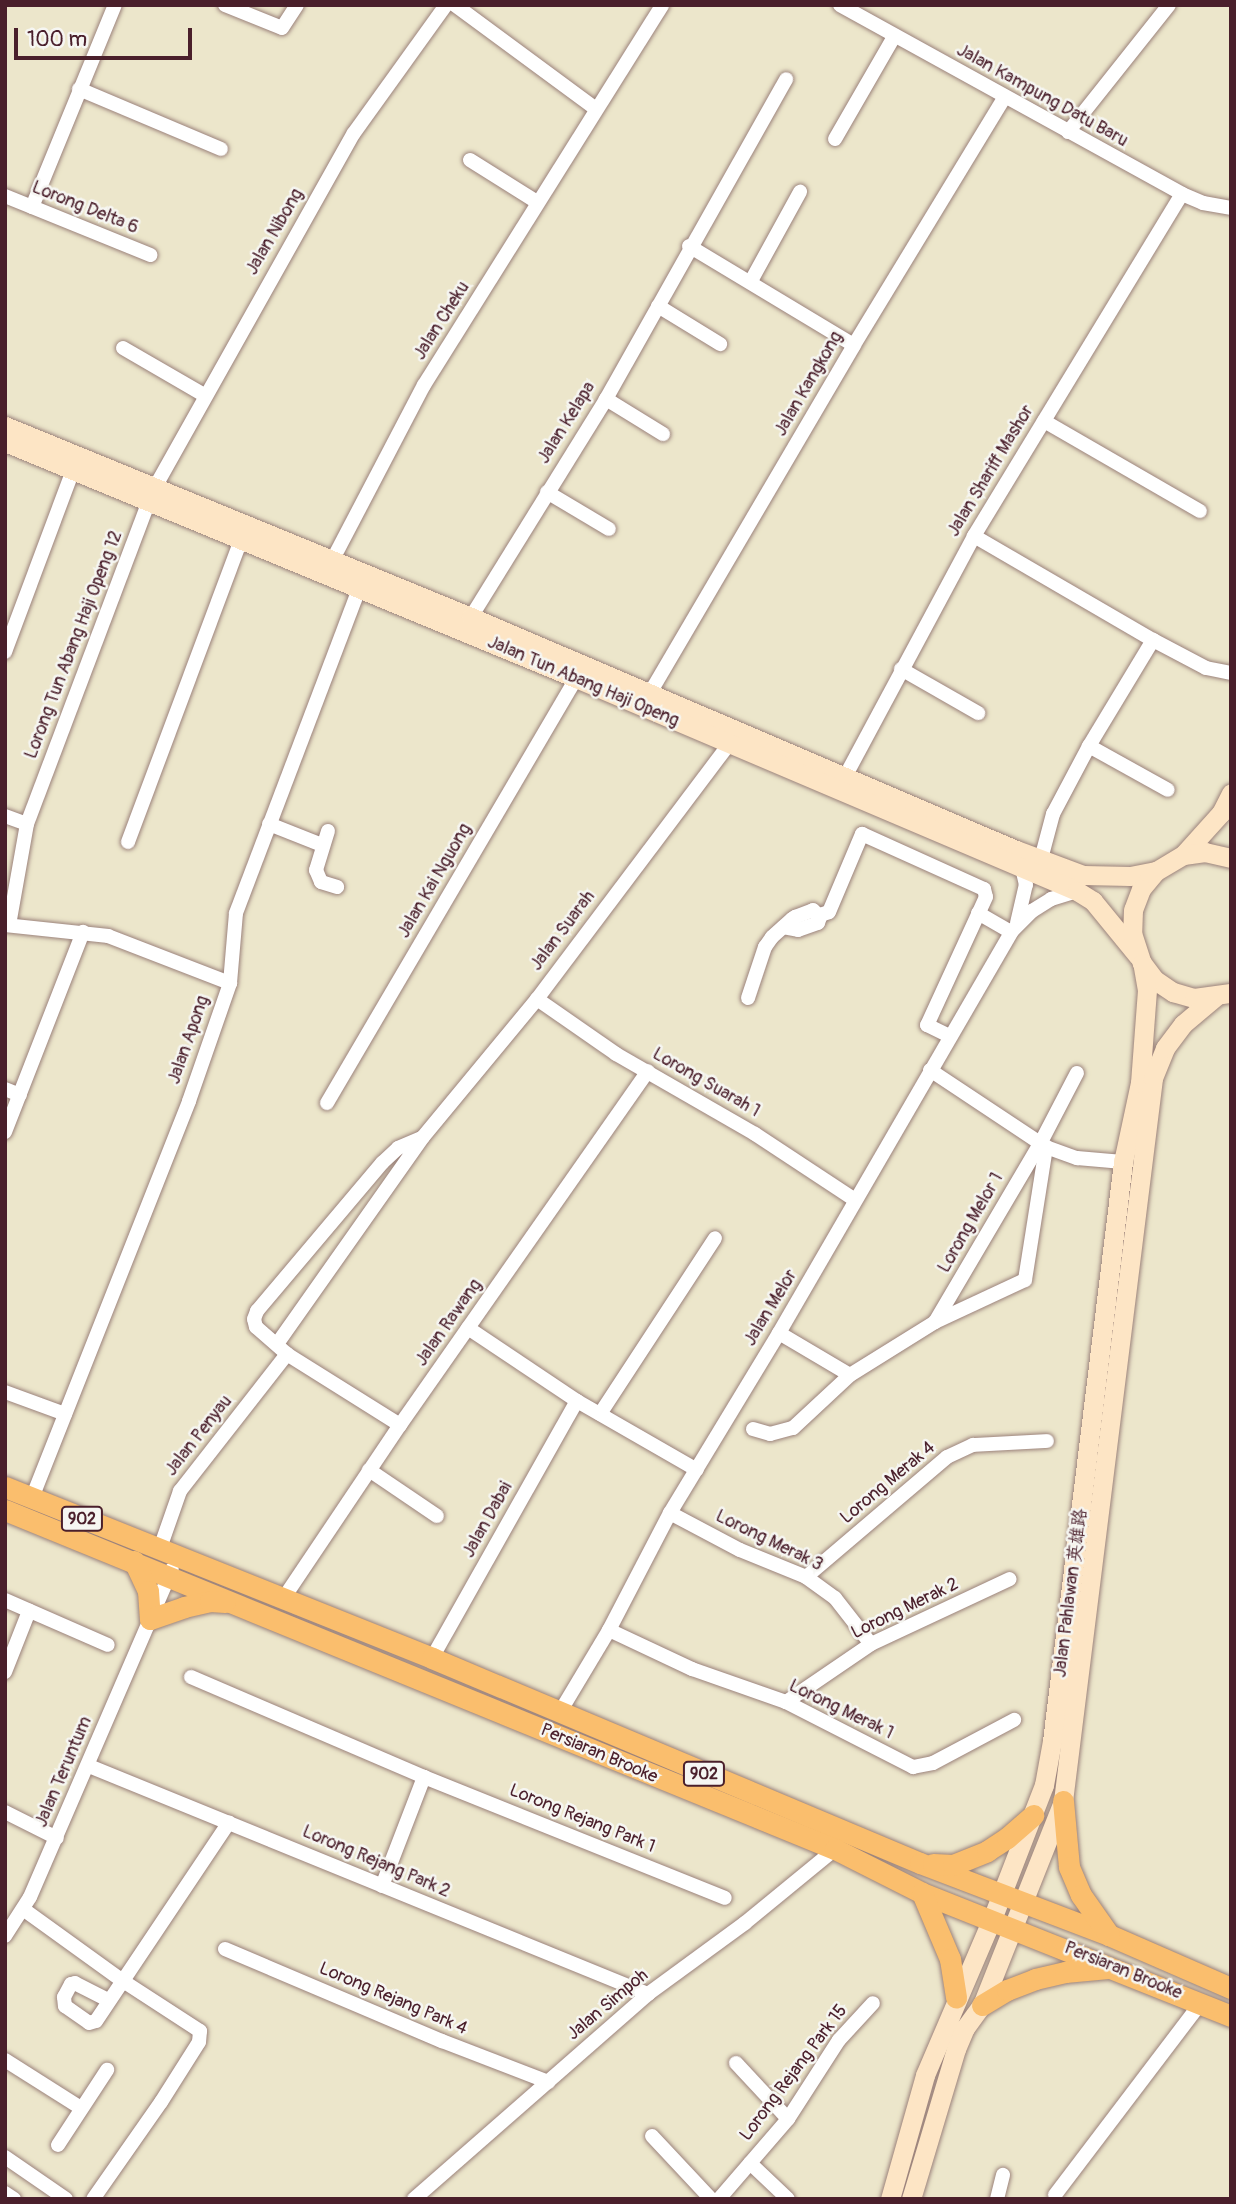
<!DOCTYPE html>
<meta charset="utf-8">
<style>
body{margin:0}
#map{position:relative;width:1236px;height:2204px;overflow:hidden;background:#ece6cb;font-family:Pangolin,"LXGW WenKai TC",sans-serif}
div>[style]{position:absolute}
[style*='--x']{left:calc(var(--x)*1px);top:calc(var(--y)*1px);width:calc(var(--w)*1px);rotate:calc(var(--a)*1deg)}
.roads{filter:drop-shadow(0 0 2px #9b827b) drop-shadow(0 0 2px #9b827b)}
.street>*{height:14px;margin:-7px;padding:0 7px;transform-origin:7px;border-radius:7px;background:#fff}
.secondary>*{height:19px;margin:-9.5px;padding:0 9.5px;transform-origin:9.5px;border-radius:9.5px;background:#fde5c5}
.primary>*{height:21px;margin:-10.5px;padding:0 10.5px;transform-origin:10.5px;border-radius:10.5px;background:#fabe6d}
span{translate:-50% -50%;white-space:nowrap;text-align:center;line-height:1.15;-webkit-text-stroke:5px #f6f6f2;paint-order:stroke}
.shield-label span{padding:2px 5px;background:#f6f6f2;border:2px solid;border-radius:5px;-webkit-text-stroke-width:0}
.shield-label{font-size:16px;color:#4a1f2b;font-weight:700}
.street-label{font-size:18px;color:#4a1f2b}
.frame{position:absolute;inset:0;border:7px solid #4a1f2b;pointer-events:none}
.scale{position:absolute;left:14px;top:28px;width:178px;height:32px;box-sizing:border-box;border:4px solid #4a1f2b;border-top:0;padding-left:9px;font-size:21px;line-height:24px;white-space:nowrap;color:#4a1f2b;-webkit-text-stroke:5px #f6f6f2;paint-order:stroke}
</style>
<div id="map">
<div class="roads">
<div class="street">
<i style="--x:225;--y:5;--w:61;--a:22"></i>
<i style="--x:282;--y:28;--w:27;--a:-57"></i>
<i style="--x:455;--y:5;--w:175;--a:36.4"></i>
<i style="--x:840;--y:5;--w:391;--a:28.9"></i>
<i style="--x:1182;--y:194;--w:23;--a:23"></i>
<i style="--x:1203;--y:203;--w:28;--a:10"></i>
<i style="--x:79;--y:89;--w:154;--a:22.9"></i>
<i style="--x:1068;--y:132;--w:162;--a:-51.5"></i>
<i style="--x:835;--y:139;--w:118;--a:-60"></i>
<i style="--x:470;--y:160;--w:79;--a:32.1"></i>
<i style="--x:5;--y:196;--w:157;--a:22.1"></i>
<i style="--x:32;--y:207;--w:218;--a:-67.7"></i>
<i style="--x:689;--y:246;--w:192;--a:31"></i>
<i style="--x:751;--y:281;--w:102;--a:-61.2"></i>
<i style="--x:658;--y:306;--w:73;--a:31.5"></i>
<i style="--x:123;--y:348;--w:94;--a:30.1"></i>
<i style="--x:606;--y:399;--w:67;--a:31.6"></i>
<i style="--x:1044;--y:421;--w:180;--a:30"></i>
<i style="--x:154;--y:489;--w:408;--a:-60.7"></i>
<i style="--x:354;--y:133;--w:158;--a:-54.3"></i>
<i style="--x:547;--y:492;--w:72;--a:30.8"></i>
<i style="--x:974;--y:536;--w:207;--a:30.2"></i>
<i style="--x:1153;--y:640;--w:60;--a:27.8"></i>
<i style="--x:1206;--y:668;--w:25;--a:11"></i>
<i style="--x:333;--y:559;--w:196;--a:-62.4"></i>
<i style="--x:424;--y:385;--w:448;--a:-57.9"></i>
<i style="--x:471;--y:617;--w:256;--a:-58.2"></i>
<i style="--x:606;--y:399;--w:367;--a:-60.6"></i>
<i style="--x:5;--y:652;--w:194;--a:-69.5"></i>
<i style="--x:901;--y:669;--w:89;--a:29.7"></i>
<i style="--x:650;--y:693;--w:403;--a:-59.6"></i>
<i style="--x:854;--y:345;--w:290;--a:-58.7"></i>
<i style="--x:1089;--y:746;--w:90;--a:29.1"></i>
<i style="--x:846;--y:775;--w:271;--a:-61.8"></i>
<i style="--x:974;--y:536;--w:400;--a:-58.7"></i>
<i style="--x:5;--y:816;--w:23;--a:20"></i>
<i style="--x:269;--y:824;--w:57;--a:21.6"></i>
<i style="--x:328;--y:831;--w:41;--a:107.1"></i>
<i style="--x:316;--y:870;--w:13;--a:67"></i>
<i style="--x:321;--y:882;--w:17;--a:17"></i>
<i style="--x:128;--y:842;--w:322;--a:-69.5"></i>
<i style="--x:1041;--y:859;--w:47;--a:-75.1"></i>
<i style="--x:1053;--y:814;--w:77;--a:-62.1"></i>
<i style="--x:1089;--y:746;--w:124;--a:-58.9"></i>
<i style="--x:978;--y:913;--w:38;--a:30"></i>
<i style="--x:820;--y:915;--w:9;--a:-18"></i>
<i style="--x:829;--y:912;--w:85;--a:-67.1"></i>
<i style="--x:862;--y:834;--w:134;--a:24.3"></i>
<i style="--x:984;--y:889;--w:8;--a:76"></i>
<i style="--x:986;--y:897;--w:141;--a:114.7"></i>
<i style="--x:927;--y:1025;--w:25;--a:26"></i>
<i style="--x:1017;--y:923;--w:39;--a:-77"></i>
<i style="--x:1026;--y:885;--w:17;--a:-103"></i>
<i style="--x:5;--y:925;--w:104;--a:6.1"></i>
<i style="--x:108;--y:936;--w:131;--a:21.1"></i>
<i style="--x:9;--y:925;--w:103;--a:-79.9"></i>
<i style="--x:27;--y:824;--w:343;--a:-69.3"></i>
<i style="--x:748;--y:998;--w:54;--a:-71.6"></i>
<i style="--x:765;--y:947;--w:12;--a:-55"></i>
<i style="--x:772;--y:937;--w:27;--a:-42"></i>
<i style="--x:792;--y:919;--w:4;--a:-34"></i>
<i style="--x:795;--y:917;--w:19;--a:-21"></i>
<i style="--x:813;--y:910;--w:10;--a:45"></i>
<i style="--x:820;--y:917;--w:6;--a:108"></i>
<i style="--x:818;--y:923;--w:21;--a:161"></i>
<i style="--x:798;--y:930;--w:15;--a:-169"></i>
<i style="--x:537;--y:999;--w:96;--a:34.8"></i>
<i style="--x:616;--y:1054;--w:160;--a:29.9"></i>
<i style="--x:755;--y:1134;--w:120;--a:33.4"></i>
<i style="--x:930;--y:1070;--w:139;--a:33.6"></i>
<i style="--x:1046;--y:1147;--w:33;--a:20"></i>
<i style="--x:1077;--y:1158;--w:46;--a:5"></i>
<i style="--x:5;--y:1089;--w:16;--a:22"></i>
<i style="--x:327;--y:1103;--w:493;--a:-59.6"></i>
<i style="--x:5;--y:1132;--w:215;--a:-68.7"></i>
<i style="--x:935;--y:1322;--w:207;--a:-59.5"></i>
<i style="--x:1040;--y:1144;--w:80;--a:-62.5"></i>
<i style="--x:468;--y:1328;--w:131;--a:33.8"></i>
<i style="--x:577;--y:1401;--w:138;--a:29.9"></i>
<i style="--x:779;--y:1333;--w:82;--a:30.6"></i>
<i style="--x:277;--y:1344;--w:253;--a:-54.8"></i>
<i style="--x:423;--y:1137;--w:179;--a:-50.4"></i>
<i style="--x:537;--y:999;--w:319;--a:-53"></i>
<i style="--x:5;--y:1392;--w:64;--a:20.1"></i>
<i style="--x:600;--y:1414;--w:210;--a:-56.8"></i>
<i style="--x:400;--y:1425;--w:133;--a:-147.9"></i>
<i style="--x:287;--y:1354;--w:41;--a:-138.9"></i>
<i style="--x:256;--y:1327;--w:8;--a:-104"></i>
<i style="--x:254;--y:1319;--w:9;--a:-69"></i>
<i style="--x:257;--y:1311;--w:194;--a:-49.8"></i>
<i style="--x:382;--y:1163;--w:22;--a:-43"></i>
<i style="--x:398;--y:1148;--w:25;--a:-23"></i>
<i style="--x:753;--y:1429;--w:18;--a:16"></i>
<i style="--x:770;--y:1434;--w:24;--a:-15"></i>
<i style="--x:793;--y:1428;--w:78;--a:-42.9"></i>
<i style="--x:850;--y:1375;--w:100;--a:-31.9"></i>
<i style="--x:935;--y:1322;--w:99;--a:-25"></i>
<i style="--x:1025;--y:1280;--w:135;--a:-81"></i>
<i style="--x:369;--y:1470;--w:82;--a:34.1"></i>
<i style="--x:32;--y:1498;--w:427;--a:-68.4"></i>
<i style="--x:189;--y:1101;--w:125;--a:-70.8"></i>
<i style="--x:230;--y:983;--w:70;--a:-85.1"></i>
<i style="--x:236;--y:913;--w:347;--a:-69.2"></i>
<i style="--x:670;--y:1513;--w:79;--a:27.9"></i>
<i style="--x:740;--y:1550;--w:71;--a:22.2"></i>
<i style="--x:806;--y:1577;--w:36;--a:36"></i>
<i style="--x:835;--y:1598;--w:58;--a:52"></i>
<i style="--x:159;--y:1551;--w:64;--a:-70.7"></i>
<i style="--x:180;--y:1491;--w:174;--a:-52"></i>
<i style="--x:806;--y:1577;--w:185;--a:-40.4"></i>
<i style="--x:947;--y:1457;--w:29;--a:-25"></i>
<i style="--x:973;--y:1445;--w:74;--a:-3.1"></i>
<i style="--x:283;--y:1599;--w:210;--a:-56.1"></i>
<i style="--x:400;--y:1425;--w:432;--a:-55"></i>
<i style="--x:5;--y:1600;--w:112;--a:23.6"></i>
<i style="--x:609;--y:1630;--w:92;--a:25.2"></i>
<i style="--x:692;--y:1669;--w:100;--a:19.3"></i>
<i style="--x:786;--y:1702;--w:143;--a:27.1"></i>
<i style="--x:913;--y:1767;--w:20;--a:-11"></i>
<i style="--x:933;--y:1763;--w:92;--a:-28"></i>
<i style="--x:432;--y:1658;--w:295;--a:-60.6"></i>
<i style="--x:5;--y:1672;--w:66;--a:-68.5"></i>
<i style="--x:191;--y:1677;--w:254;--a:23.2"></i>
<i style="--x:424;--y:1777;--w:324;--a:21.9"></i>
<i style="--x:786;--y:1702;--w:103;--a:-34.3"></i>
<i style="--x:871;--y:1644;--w:153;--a:-25.1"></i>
<i style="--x:560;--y:1712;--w:96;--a:-59.1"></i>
<i style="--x:609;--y:1630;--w:132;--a:-62.5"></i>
<i style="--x:670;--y:1513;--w:210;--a:-58.8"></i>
<i style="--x:779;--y:1333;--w:463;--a:-59.9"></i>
<i style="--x:1011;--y:932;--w:30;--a:-45"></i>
<i style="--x:1032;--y:911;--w:22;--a:-32"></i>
<i style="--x:1051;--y:899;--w:27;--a:-17"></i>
<i style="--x:89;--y:1766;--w:604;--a:22.19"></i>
<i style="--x:5;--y:1812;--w:58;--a:26.6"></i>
<i style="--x:382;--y:1886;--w:117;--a:-68.9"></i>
<i style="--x:23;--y:1909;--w:123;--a:35.8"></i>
<i style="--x:123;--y:1981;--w:92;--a:33"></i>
<i style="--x:200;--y:2031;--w:11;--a:95"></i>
<i style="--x:199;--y:2042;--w:71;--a:122.3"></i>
<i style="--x:161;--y:2102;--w:118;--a:125"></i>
<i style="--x:5;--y:1936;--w:46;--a:-57.3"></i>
<i style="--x:30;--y:1897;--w:357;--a:-66.6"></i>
<i style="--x:225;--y:1949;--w:236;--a:23"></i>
<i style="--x:442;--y:2041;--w:114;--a:21.1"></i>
<i style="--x:108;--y:2000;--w:37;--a:-153"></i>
<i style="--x:75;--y:1983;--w:4;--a:166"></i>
<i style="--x:71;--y:1984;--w:15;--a:118"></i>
<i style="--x:64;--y:1997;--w:9;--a:84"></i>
<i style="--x:65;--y:2006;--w:29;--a:35"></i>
<i style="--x:89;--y:2023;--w:7;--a:-16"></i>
<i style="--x:96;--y:2021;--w:239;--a:-56.2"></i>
<i style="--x:5;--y:2060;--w:90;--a:32.3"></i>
<i style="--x:736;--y:2063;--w:76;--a:47.1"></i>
<i style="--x:652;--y:2136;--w:86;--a:46.9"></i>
<i style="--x:58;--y:2145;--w:90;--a:-56.8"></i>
<i style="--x:5;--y:2157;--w:74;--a:34.5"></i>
<i style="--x:750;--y:2163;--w:52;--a:43.5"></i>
<i style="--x:5;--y:2193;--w:11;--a:34"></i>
<i style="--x:1055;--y:2195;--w:241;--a:-52.8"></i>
<i style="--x:414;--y:2199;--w:311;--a:-41.2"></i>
<i style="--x:648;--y:1994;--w:120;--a:-36.2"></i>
<i style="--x:745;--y:1923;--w:117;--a:-39.4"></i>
<i style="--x:719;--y:2199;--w:106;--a:-49.2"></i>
<i style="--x:788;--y:2119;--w:94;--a:-57.2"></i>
<i style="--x:839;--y:2040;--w:50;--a:-47.4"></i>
<i style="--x:997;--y:2199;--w:25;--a:-76"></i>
</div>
<div class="secondary">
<i style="--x:5;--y:426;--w:504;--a:22.29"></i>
<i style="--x:471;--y:617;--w:593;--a:23.15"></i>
<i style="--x:1016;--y:850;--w:72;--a:20.5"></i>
<i style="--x:1083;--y:875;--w:47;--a:1.2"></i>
<i style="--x:1130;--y:876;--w:26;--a:-11"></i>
<i style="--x:5;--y:442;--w:618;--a:22.46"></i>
<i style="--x:576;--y:678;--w:544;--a:23.03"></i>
<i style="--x:1077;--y:891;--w:19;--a:32"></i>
<i style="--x:1093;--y:901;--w:71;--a:50.7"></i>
<i style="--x:1183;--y:855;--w:57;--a:-47.9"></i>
<i style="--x:1221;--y:813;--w:22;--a:-63"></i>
<i style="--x:1231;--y:858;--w:27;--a:-167"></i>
<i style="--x:1205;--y:852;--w:22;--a:172"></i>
<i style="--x:1183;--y:855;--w:31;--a:149"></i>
<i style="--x:1156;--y:871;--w:23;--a:130"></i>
<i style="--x:1141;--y:889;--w:22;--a:111"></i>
<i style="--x:1133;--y:910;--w:23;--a:92"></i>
<i style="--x:1132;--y:933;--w:32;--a:72"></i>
<i style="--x:1142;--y:963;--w:21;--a:53"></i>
<i style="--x:1155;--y:980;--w:22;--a:34"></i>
<i style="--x:1173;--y:992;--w:22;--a:16"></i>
<i style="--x:1194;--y:998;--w:37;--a:-8"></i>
<i style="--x:890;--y:2199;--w:129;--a:-74.2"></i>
<i style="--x:925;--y:2075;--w:170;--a:-66.8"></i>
<i style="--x:992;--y:1919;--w:144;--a:-68.8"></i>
<i style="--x:1044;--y:1785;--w:45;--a:-79.7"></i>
<i style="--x:1052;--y:1741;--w:583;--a:-83.01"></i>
<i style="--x:1123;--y:1162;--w:81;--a:-77.9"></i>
<i style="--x:1140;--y:1083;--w:93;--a:-85.7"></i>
<i style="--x:1147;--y:990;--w:27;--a:-100"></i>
<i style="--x:911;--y:2199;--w:157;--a:-73.3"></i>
<i style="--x:956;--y:2049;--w:23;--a:-67"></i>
<i style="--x:965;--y:2028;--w:29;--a:-54"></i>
<i style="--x:982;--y:2005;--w:219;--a:-68.3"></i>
<i style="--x:1063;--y:1801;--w:729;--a:-82.9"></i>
<i style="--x:1153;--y:1078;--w:32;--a:-68"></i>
<i style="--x:1165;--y:1048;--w:30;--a:-53"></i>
<i style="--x:1183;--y:1024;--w:42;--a:-40.2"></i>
</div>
<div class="primary">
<i style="--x:5;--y:1487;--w:460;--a:21.8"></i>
<i style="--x:432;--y:1658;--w:529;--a:22.79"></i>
<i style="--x:920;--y:1863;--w:202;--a:20.9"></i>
<i style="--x:1109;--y:1935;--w:133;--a:23.5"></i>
<i style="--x:5;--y:1510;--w:897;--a:22.22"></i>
<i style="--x:835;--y:1849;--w:97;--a:26.8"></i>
<i style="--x:922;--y:1893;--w:333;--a:21.7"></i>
<i style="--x:134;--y:1561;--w:33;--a:65"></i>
<i style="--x:148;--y:1591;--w:28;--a:86"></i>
<i style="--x:150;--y:1619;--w:36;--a:-19"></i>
<i style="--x:184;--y:1607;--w:27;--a:-13"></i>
<i style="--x:210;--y:1601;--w:15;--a:4"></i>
<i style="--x:1063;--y:1801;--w:66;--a:84.8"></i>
<i style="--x:1069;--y:1867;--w:30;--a:67"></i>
<i style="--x:1081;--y:1895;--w:49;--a:55"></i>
<i style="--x:933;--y:1864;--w:20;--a:3"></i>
<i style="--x:953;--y:1865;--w:37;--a:-22"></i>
<i style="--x:987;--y:1851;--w:24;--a:-33"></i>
<i style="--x:1007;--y:1838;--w:35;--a:-41"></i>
<i style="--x:922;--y:1893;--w:72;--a:67"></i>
<i style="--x:950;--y:1959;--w:39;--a:81"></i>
<i style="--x:982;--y:2005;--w:29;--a:-31"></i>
<i style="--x:1007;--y:1990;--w:30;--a:-21"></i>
<i style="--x:1035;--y:1979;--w:31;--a:-13"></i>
<i style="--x:1065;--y:1972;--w:43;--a:-5.3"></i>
</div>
</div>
<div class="shield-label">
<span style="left:82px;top:1519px">902</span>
<span style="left:704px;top:1774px">902</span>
</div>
<div class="street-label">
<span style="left:1042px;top:96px;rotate:29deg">Jalan Kampung Datu Baru</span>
<span style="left:85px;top:208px;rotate:22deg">Lorong Delta 6</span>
<span style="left:275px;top:232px;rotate:-60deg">Jalan Nibong</span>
<span style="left:442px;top:321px;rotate:-58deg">Jalan Cheku</span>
<span style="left:809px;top:384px;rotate:-60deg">Jalan Kangkong</span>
<span style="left:567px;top:423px;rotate:-58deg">Jalan Kelapa</span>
<span style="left:991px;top:471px;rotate:-59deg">Jalan Shariff Mashor</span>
<span style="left:74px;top:645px;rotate:-69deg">Lorong Tun Abang Haji Openg 12</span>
<span style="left:583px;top:682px;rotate:23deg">Jalan Tun Abang Haji Openg</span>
<span style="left:435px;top:881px;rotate:-60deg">Jalan Kai Nguong</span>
<span style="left:563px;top:931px;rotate:-53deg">Jalan Suarah</span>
<span style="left:189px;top:1040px;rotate:-71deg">Jalan Apong</span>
<span style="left:706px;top:1083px;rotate:30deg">Lorong Suarah 1</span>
<span style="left:971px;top:1223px;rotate:-60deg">Lorong Melor 1</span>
<span style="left:771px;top:1308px;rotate:-59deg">Jalan Melor</span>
<span style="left:449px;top:1323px;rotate:-55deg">Jalan Rawang</span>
<span style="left:199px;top:1436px;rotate:-52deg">Jalan Penyau</span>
<span style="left:888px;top:1483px;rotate:-40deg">Lorong Merak 4</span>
<span style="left:488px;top:1520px;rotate:-61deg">Jalan Dabai</span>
<span style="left:769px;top:1541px;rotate:26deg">Lorong Merak 3</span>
<span style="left:1071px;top:1593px;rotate:-83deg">Jalan Pahlawan 英雄路</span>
<span style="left:905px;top:1609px;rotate:-26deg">Lorong Merak 2</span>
<span style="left:841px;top:1710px;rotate:26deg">Lorong Merak 1</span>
<span style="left:599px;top:1754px;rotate:23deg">Persiaran Brooke</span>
<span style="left:64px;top:1772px;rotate:-67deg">Jalan Teruntum</span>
<span style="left:582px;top:1819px;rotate:22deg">Lorong Rejang Park 1</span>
<span style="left:376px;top:1862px;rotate:23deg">Lorong Rejang Park 2</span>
<span style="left:1123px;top:1971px;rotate:22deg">Persiaran Brooke</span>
<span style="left:393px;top:1999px;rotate:23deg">Lorong Rejang Park 4</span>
<span style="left:608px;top:2005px;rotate:-40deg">Jalan Simpoh</span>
<span style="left:794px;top:2073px;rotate:-53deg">Lorong Rejang Park 15</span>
</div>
<div class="frame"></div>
<div class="scale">100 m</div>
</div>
